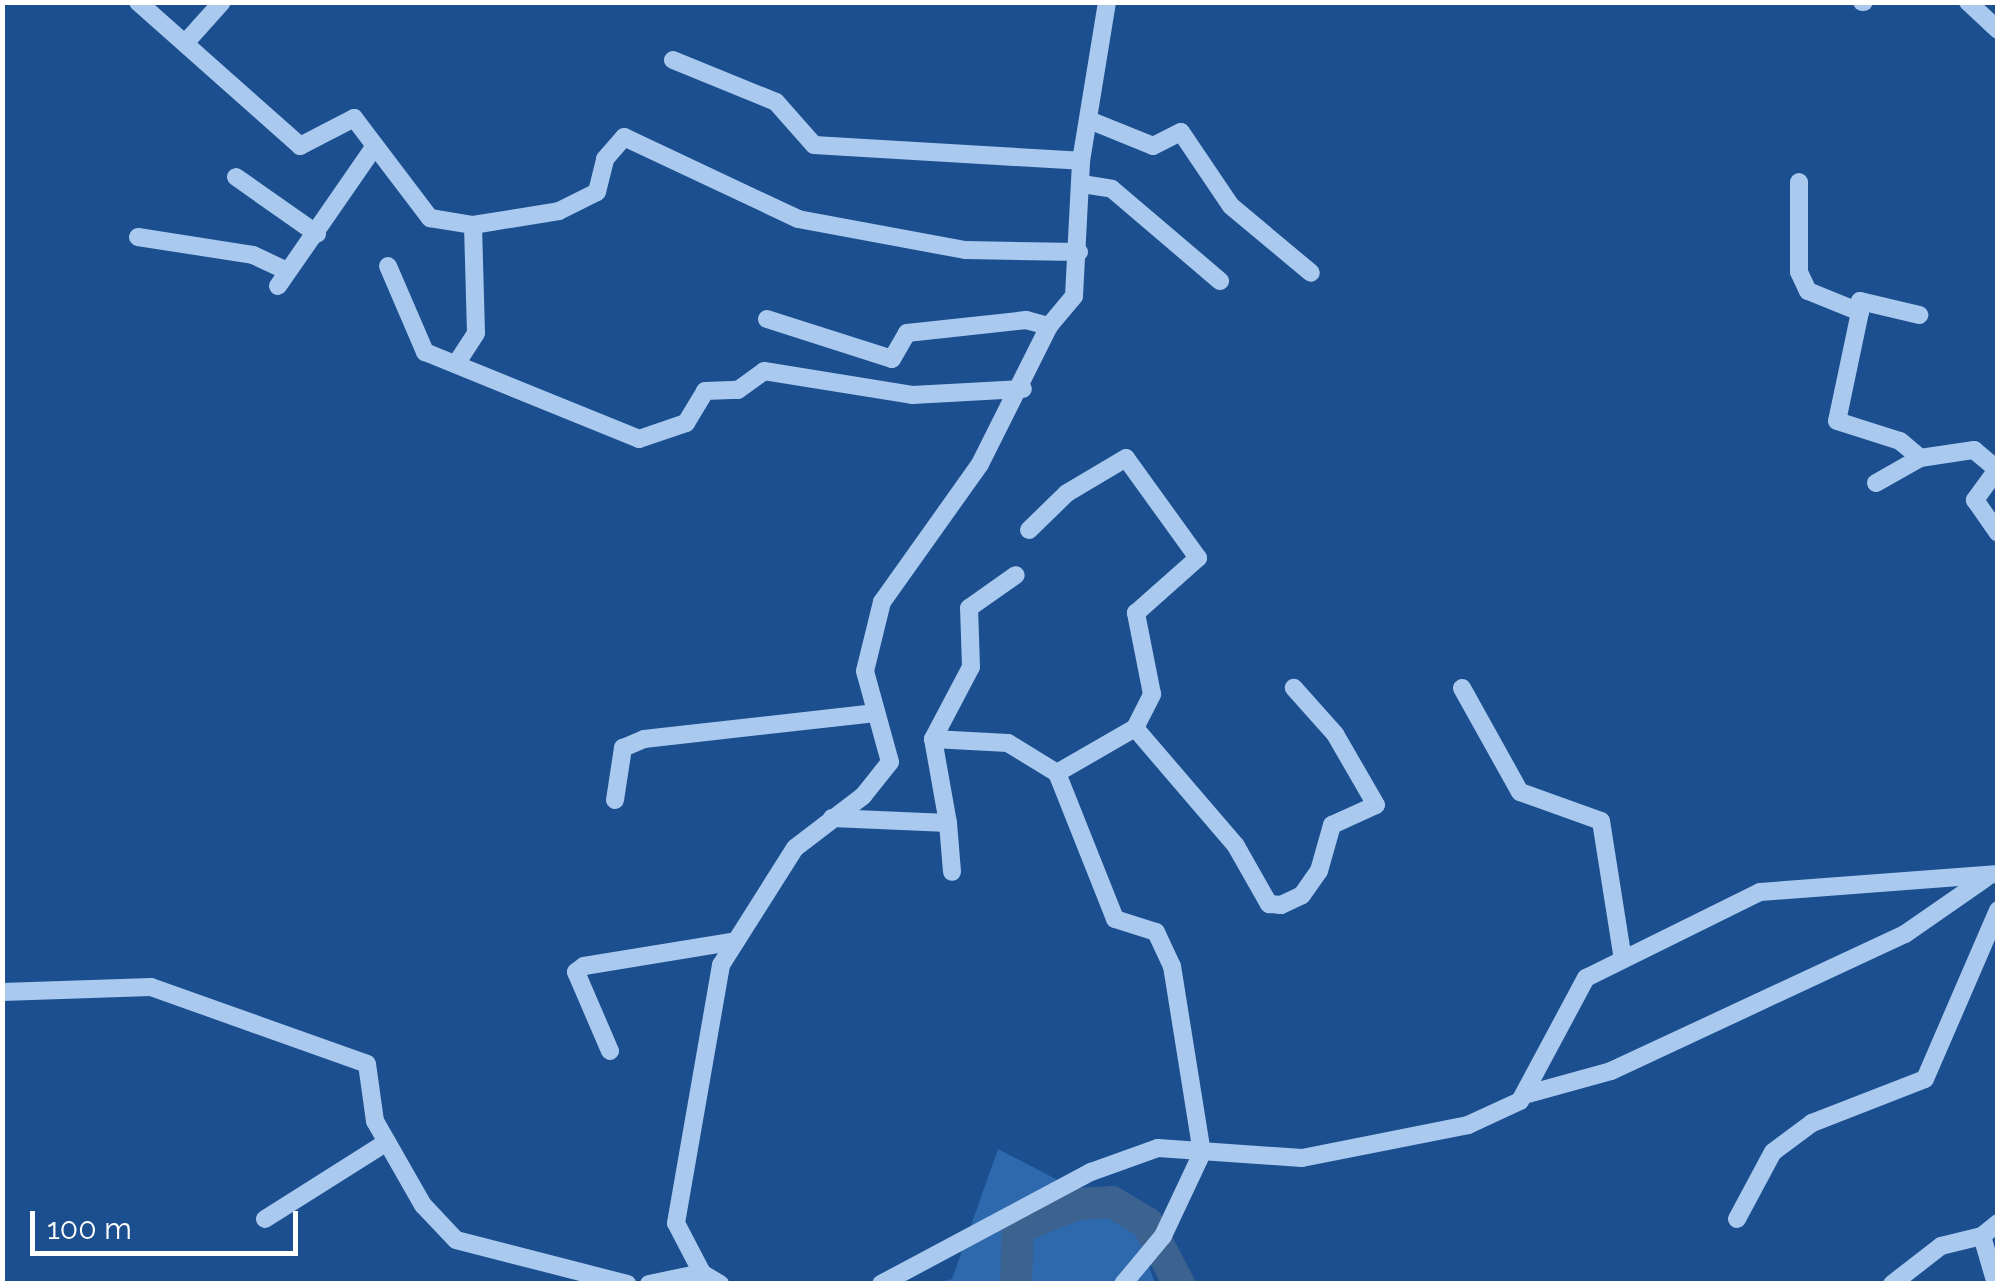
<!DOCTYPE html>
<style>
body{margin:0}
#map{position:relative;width:2000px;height:1286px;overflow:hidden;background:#1b4f8f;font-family:Raleway,sans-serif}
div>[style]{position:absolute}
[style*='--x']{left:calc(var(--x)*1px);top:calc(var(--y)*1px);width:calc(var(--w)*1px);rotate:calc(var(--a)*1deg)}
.green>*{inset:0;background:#2e69ad}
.river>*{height:32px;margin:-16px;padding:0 16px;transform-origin:16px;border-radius:16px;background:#3c6290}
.minor>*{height:18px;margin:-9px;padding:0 9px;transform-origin:9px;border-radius:9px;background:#a9c9ee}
span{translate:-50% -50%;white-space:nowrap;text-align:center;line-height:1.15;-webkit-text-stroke:8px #1b4f8f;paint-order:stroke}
.frame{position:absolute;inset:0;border:5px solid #fff;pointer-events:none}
.scale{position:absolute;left:30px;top:1211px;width:268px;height:45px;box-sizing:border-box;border:5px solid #fff;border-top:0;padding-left:12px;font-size:30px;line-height:35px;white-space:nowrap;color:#fff;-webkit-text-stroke:8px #1b4f8f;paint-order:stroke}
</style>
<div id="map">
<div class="green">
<i style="clip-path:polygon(998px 1149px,1131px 1218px,1155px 1283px,934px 1284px,952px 1279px)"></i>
</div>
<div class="river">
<i style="--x:1016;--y:1284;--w:56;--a:-88"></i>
<i style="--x:1018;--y:1228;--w:63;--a:-22.5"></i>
<i style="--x:1076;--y:1204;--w:36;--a:-3"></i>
<i style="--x:1112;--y:1202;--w:41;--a:31"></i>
<i style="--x:1147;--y:1223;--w:69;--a:62.3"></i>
</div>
<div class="minor">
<i style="--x:138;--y:2;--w:217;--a:41.6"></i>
<i style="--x:300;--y:146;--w:61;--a:-27.4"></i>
<i style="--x:354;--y:118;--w:126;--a:52.8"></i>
<i style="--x:430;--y:218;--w:44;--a:9.2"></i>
<i style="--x:473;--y:225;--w:87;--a:-9.2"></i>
<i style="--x:559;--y:211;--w:42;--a:-26.6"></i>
<i style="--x:597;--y:192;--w:34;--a:-76"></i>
<i style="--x:605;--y:159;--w:29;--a:-49"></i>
<i style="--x:624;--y:137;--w:192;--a:25.2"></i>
<i style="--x:798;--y:219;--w:170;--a:10.5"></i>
<i style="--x:965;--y:250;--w:114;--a:1"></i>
<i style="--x:1862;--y:2;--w:2;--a:0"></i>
<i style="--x:1968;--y:2;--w:41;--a:43"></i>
<i style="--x:187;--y:41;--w:52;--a:-48.1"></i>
<i style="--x:673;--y:60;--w:111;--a:22.2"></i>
<i style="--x:776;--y:102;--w:57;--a:48.5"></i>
<i style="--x:814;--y:145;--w:267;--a:3.4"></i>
<i style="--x:1089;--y:120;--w:69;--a:22.1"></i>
<i style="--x:1153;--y:146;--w:31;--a:-27"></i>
<i style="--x:1181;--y:132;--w:89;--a:56"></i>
<i style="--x:1231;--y:206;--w:104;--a:39.9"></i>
<i style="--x:236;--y:177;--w:99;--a:35.1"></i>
<i style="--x:1799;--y:182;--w:90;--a:90"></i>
<i style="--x:1799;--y:272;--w:21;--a:65"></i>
<i style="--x:1808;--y:291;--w:56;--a:22"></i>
<i style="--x:1860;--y:312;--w:11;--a:-90"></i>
<i style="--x:1860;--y:301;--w:61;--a:13.3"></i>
<i style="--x:1082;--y:184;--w:30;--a:9"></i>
<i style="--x:1112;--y:189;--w:142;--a:40.4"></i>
<i style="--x:138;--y:237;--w:116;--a:8.9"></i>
<i style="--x:253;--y:255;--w:38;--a:25"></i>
<i style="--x:388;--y:266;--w:94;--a:66.7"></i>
<i style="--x:425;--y:352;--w:231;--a:22.1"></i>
<i style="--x:639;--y:439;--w:50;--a:-18.8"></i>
<i style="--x:686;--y:423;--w:37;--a:-59"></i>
<i style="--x:705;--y:391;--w:33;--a:-2"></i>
<i style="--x:738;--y:390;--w:32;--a:-36"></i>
<i style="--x:764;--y:371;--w:150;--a:9.2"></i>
<i style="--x:912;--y:395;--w:111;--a:-3.1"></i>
<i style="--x:278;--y:286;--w:167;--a:-55.3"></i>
<i style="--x:1860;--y:312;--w:111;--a:101.9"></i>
<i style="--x:1837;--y:421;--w:66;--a:17.6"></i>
<i style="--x:1900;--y:441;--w:26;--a:40"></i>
<i style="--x:767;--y:319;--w:131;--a:17.7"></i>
<i style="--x:892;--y:359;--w:30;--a:-60"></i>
<i style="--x:907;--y:333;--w:120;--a:-6.2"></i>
<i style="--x:1026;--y:320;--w:24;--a:15"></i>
<i style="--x:458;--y:361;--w:33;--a:-57"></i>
<i style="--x:476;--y:333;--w:108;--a:-91.6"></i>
<i style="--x:1996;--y:471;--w:36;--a:126"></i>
<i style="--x:1975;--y:500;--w:40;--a:55.1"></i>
<i style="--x:1876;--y:483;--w:51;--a:-29.6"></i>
<i style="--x:1920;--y:458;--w:55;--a:-8.4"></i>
<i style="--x:1974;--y:450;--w:31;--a:40"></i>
<i style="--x:1462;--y:688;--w:119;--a:60.9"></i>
<i style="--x:1520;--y:792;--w:86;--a:19.7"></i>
<i style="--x:1601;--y:821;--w:134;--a:81"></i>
<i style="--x:1135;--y:728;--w:155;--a:49.4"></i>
<i style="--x:1236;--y:846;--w:67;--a:60.4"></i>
<i style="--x:1269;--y:904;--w:12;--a:5"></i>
<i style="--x:1281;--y:905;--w:23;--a:-25"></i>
<i style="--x:1302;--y:895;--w:29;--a:-55"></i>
<i style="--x:1319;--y:871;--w:48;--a:-74.2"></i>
<i style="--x:1332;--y:825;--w:48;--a:-24.4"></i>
<i style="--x:1376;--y:805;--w:82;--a:-120"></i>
<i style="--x:1335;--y:734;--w:62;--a:-131.7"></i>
<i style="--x:933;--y:739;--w:75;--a:3.1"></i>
<i style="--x:1008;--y:743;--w:57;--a:31.5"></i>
<i style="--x:1057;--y:773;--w:90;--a:-30"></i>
<i style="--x:1135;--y:728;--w:38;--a:-63"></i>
<i style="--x:1152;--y:694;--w:83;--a:-101.2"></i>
<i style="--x:1136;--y:613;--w:83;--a:-41.6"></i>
<i style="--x:1198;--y:558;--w:123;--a:-125.8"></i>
<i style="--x:1126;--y:458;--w:69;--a:149.3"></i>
<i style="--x:1067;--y:493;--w:53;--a:135.8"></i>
<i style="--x:1057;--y:773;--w:157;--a:68.3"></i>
<i style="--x:1115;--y:919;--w:43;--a:17.6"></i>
<i style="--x:1156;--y:932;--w:38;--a:65"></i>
<i style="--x:1172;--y:966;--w:189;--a:80.9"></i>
<i style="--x:1202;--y:1153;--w:92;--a:115.2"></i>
<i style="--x:1163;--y:1236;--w:62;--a:129.8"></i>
<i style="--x:615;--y:800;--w:53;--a:-81.3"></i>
<i style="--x:623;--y:748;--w:23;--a:-23"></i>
<i style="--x:644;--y:739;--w:231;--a:-6.4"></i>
<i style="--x:832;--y:818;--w:116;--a:2.5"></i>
<i style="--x:948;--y:823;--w:49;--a:85.3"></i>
<i style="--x:948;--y:823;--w:85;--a:-100.1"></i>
<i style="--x:933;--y:739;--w:81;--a:-62.2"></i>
<i style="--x:971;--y:667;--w:59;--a:-91.9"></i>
<i style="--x:969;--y:608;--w:57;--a:-35.1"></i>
<i style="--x:2;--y:992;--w:149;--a:-1.9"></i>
<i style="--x:151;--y:987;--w:229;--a:19.6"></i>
<i style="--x:367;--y:1064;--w:58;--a:82"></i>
<i style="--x:375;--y:1121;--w:97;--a:60.3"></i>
<i style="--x:423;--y:1205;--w:48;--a:46.7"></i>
<i style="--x:456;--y:1240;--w:177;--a:14.4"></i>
<i style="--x:610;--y:1051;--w:86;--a:-113.3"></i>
<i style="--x:576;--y:972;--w:10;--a:-37"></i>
<i style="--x:584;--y:966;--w:154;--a:-9.3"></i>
<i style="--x:1524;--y:1095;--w:90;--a:-15.4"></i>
<i style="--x:1611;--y:1071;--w:324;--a:-25"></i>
<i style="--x:1905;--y:934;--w:98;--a:-34.7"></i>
<i style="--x:265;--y:1219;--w:144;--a:-32.3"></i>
<i style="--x:1737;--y:1219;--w:76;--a:-61.8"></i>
<i style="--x:1773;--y:1152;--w:49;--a:-36.6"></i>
<i style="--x:1812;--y:1123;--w:121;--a:-21.3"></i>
<i style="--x:1925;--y:1079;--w:184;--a:-66.6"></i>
<i style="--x:649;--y:1284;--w:54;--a:-11.7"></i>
<i style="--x:720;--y:1284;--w:21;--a:-149"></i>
<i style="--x:702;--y:1273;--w:56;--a:-117.5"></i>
<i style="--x:676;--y:1223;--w:262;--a:-80.1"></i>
<i style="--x:721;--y:965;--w:138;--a:-57.7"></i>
<i style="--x:795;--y:848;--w:86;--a:-37.4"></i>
<i style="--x:863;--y:796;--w:43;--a:-51.5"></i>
<i style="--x:890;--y:762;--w:94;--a:-105.4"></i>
<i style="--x:865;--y:671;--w:71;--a:-76.2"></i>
<i style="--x:882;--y:602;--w:169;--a:-54.6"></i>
<i style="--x:980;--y:464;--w:154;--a:-63.4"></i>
<i style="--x:1049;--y:326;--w:39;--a:-50"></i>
<i style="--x:1074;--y:296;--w:135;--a:-87"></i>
<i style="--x:1081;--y:161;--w:161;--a:-80.7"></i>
<i style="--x:881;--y:1284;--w:238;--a:-28.1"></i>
<i style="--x:1091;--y:1172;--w:71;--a:-19.7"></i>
<i style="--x:1158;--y:1148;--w:144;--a:4"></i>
<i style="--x:1302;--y:1158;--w:169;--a:-11.2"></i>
<i style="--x:1468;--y:1125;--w:57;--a:-24.8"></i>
<i style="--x:1520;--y:1101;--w:140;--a:-61.8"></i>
<i style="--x:1586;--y:978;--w:194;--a:-26.3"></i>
<i style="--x:1760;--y:892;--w:239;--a:-4.3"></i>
<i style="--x:1892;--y:1284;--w:62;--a:-37.8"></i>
<i style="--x:1941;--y:1246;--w:42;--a:-13.7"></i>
<i style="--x:1996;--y:1284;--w:50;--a:-106.3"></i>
<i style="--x:1982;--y:1236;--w:21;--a:-39"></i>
</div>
<div class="frame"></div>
<div class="scale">100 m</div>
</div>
